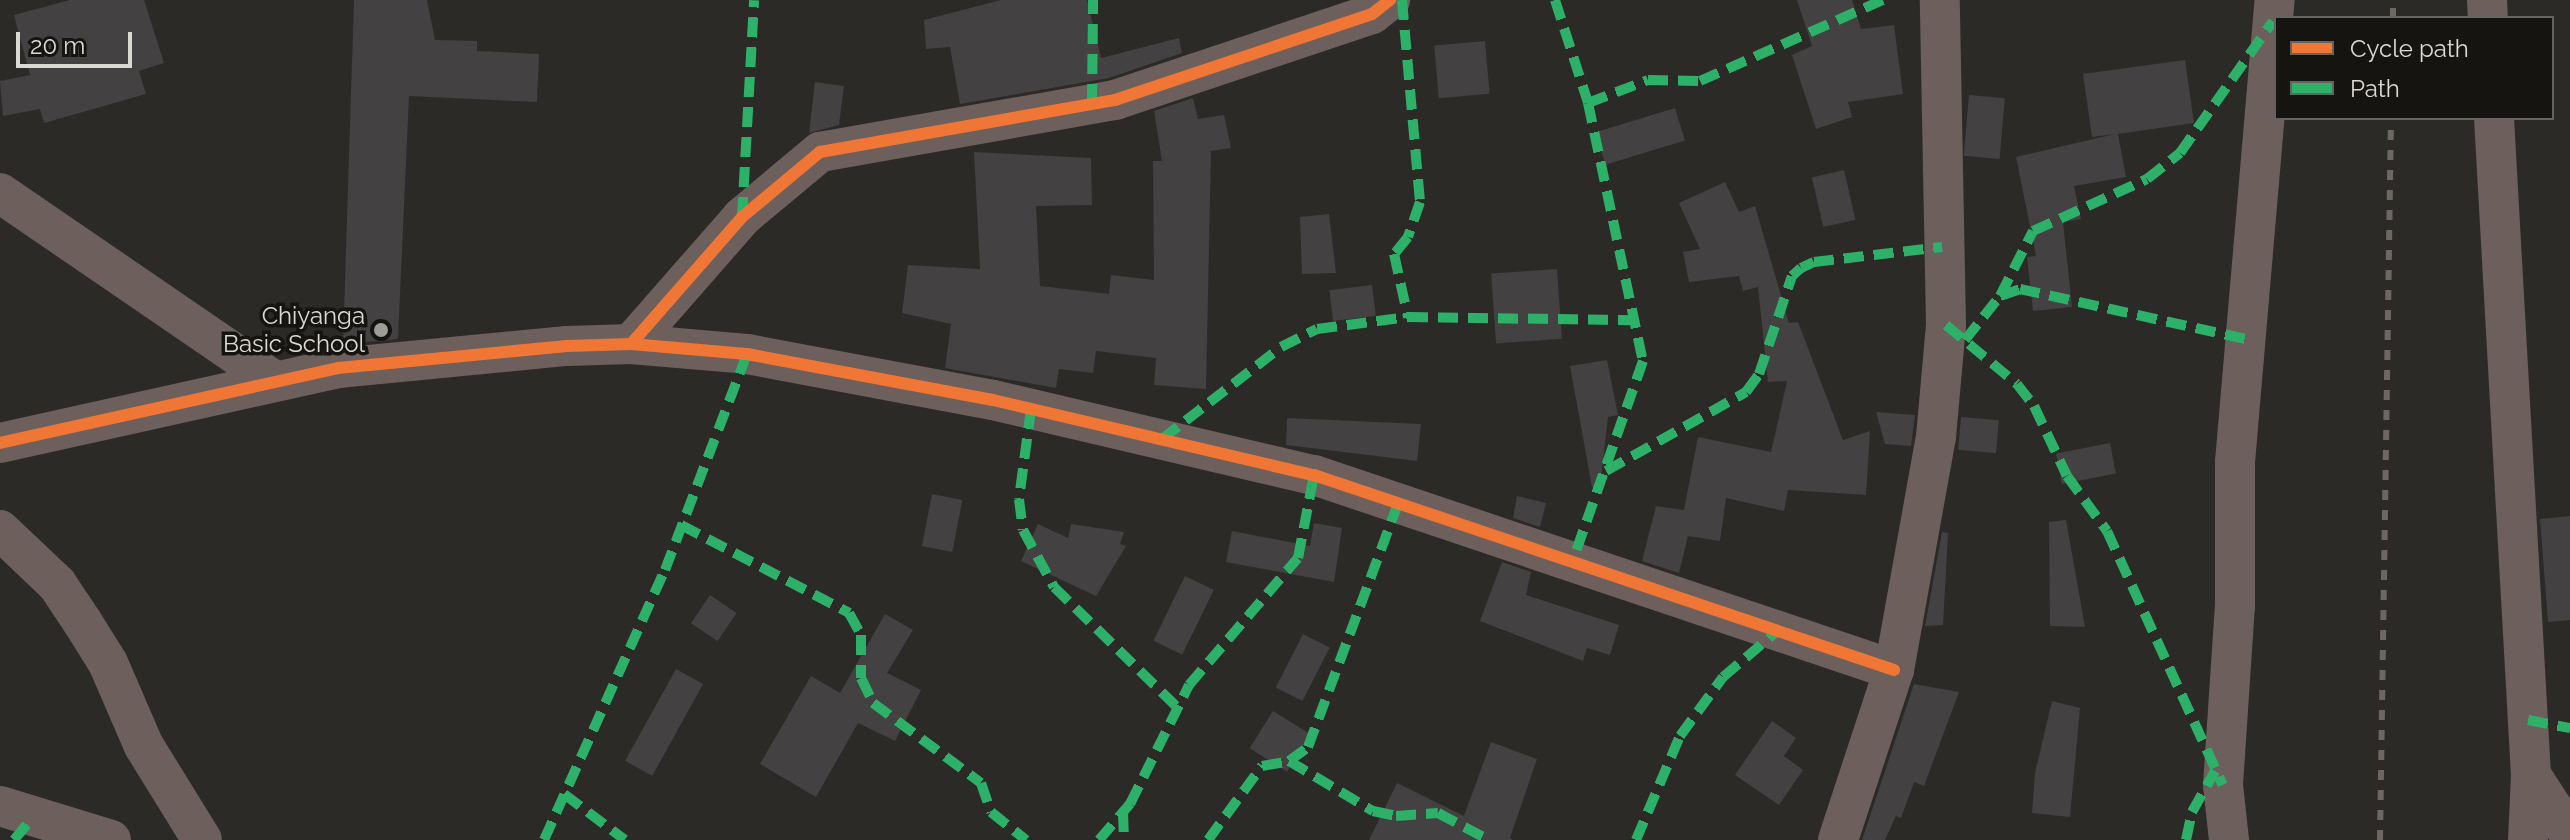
<!DOCTYPE html>
<style>
body{margin:0}
#map{position:relative;width:2570px;height:840px;overflow:hidden;background:#2c2a27;font-family:Raleway,sans-serif}
div>[style]{position:absolute}
[style*='--x']{left:calc(var(--x)*1px);top:calc(var(--y)*1px);width:calc(var(--w)*1px);rotate:calc(var(--a)*1deg)}
.building>*{inset:0;background:#434141;transform-origin:0 0}
.minor>*{height:40px;margin:-20px;padding:0 20px;transform-origin:20px;border-radius:20px;background:#6c5f5c}
.rail>*{height:6px;margin-top:-3px;transform-origin:0;background:repeating-linear-gradient(90deg,#6d6663 0 10px,transparent 0 20px)}
.quiet>*{height:10px;margin-top:-5px;transform-origin:0;background:repeating-linear-gradient(90deg,#2db169 0 20px,transparent 0 30px)}
.cycleway>*{height:12px;margin:-6px;padding:0 6px;transform-origin:6px;border-radius:6px;background:#f07635}
.dots>*{width:22px;height:22px;translate:-50% -50%;box-sizing:border-box;border:4px solid #161411;border-radius:50%}
span{translate:-50% -50%;white-space:nowrap;text-align:center;line-height:1.15;-webkit-text-stroke:7px #161411;paint-order:stroke}
.poi-label{font-size:24px;color:#dcd9d5}
.right{translate:-100% -50%;text-align:right}
.legend{position:absolute;left:2274px;top:16px;width:280px;height:104px;box-sizing:border-box;background:#161411;border:2px solid #65635f;margin:0;padding:10px 14px;list-style:none;font-size:24px;color:#dcd9d5}
.legend li{display:flex;align-items:center;gap:16px;height:40px}
.legend b{width:40px;border:2px solid #65635f}
.scale{position:absolute;left:16px;top:32px;width:116px;height:36px;box-sizing:border-box;border:4px solid #dcd9d5;border-top:0;padding-left:10px;font-size:24px;line-height:28px;white-space:nowrap;color:#dcd9d5;-webkit-text-stroke:6px #161411;paint-order:stroke}
</style>
<div id="map">
<div class="building">
<i style="clip-path:polygon(70px 0,144px 0,164px 63px,139px 71px,146px 94px,44px 123px,40px 109px,3px 116px,0 81px,30px 75px,14px 15px)"></i>
<i style="clip-path:polygon(354px 0,427px 0,435px 40px,477px 41px,477px 51px,539px 54px,537px 102px,409px 96px,398px 339px,343px 344px)"></i>
<i style="clip-path:polygon(1001px 0,1087px 0,1101px 58px,1179px 38px,1182px 53px,1109px 78px,960px 104px,950px 47px,926px 49px,924px 20px)"></i>
<i style="clip-path:polygon(1797px 0,1852px 0,1861px 29px,1894px 25px,1903px 94px,1848px 102px,1852px 117px,1816px 129px,1792px 55px,1812px 46px)"></i>
<i style="left:1485px;top:41px;width:53px;height:51px;rotate:85deg"></i>
<i style="clip-path:polygon(2185px 60px,2194px 123px,2118px 134px,2126px 177px,2074px 186px,2081px 219px,2063px 222px,2072px 307px,2033px 311px,2027px 257px,2036px 256px,2016px 157px,2115px 134px,2092px 137px,2083px 74px)"></i>
<i style="clip-path:polygon(815px 82px,844px 86px,839px 125px,809px 133px)"></i>
<i style="left:1969px;top:95px;width:36px;height:61px;rotate:5deg"></i>
<i style="clip-path:polygon(1193px 98px,1198px 119px,1224px 115px,1231px 148px,1211px 151px,1206px 389px,1154px 385px,1156px 358px,1096px 351px,1093px 373px,1059px 369px,1056px 388px,945px 368px,951px 324px,902px 313px,908px 265px,980px 269px,974px 152px,1091px 158px,1092px 205px,1036px 206px,1040px 286px,1109px 294px,1111px 275px,1154px 280px,1153px 161px,1162px 161px,1154px 111px)"></i>
<i style="left:1675px;top:108px;width:34px;height:83px;rotate:73deg"></i>
<i style="left:1844px;top:170px;width:51px;height:33px;rotate:77deg"></i>
<i style="clip-path:polygon(1725px 182px,1739px 212px,1755px 206px,1789px 323px,1798px 322px,1843px 440px,1870px 431px,1866px 495px,1788px 490px,1784px 511px,1726px 498px,1720px 541px,1688px 536px,1679px 573px,1642px 561px,1656px 506px,1684px 510px,1698px 437px,1771px 452px,1787px 381px,1768px 382px,1758px 287px,1743px 291px,1739px 276px,1689px 282px,1683px 252px,1700px 249px,1679px 203px)"></i>
<i style="clip-path:polygon(1329px 214px,1336px 273px,1302px 274px,1300px 217px)"></i>
<i style="left:1557px;top:269px;width:70px;height:66px;rotate:86deg"></i>
<i style="left:1372px;top:285px;width:31px;height:43px;rotate:83deg"></i>
<i style="clip-path:polygon(1607px 360px,1618px 415px,1608px 417px,1600px 487px,1592px 487px,1570px 366px)"></i>
<i style="clip-path:polygon(1876px 412px,1915px 415px,1911px 446px,1885px 444px)"></i>
<i style="left:1961px;top:417px;width:38px;height:33px;rotate:5deg"></i>
<i style="clip-path:polygon(1287px 418px,1421px 424px,1417px 461px,1286px 445px)"></i>
<i style="left:2110px;top:443px;width:31px;height:55px;rotate:79deg"></i>
<i style="left:932px;top:494px;width:31px;height:53px;rotate:11deg"></i>
<i style="clip-path:polygon(1517px 496px,1546px 503px,1540px 527px,1513px 518px)"></i>
<i style="clip-path:polygon(2570px 516px,2570px 620px,2548px 622px,2540px 519px)"></i>
<i style="clip-path:polygon(2066px 520px,2085px 627px,2050px 626px,2049px 522px)"></i>
<i style="clip-path:polygon(1314px 523px,1342px 528px,1334px 582px,1226px 562px,1232px 531px,1310px 546px)"></i>
<i style="clip-path:polygon(1038px 524px,1068px 538px,1071px 524px,1124px 532px,1120px 544px,1126px 546px,1096px 596px,1021px 561px)"></i>
<i style="clip-path:polygon(1942px 532px,1948px 533px,1943px 625px,1925px 626px)"></i>
<i style="clip-path:polygon(1502px 562px,1531px 572px,1526px 595px,1619px 625px,1610px 655px,1587px 648px,1583px 661px,1480px 621px)"></i>
<i style="left:1185px;top:576px;width:32px;height:72px;rotate:26deg"></i>
<i style="left:710px;top:595px;width:32px;height:34px;rotate:34deg"></i>
<i style="clip-path:polygon(885px 614px,913px 630px,887px 673px,921px 690px,895px 741px,858px 723px,816px 797px,760px 764px,811px 676px,840px 693px)"></i>
<i style="left:1303px;top:634px;width:30px;height:60px;rotate:27deg"></i>
<i style="left:676px;top:669px;width:31px;height:105px;rotate:29deg"></i>
<i style="clip-path:polygon(1914px 684px,1959px 692px,1924px 786px,1914px 782px,1901px 818px,1896px 816px,1885px 840px,1862px 840px)"></i>
<i style="clip-path:polygon(2052px 701px,2080px 708px,2070px 817px,2032px 813px,2035px 773px)"></i>
<i style="left:1273px;top:711px;width:44px;height:44px;rotate:32deg"></i>
<i style="clip-path:polygon(1772px 721px,1796px 738px,1784px 756px,1803px 770px,1779px 805px,1735px 775px)"></i>
<i style="clip-path:polygon(1491px 742px,1537px 759px,1510px 838px,1513px 840px,1369px 840px,1397px 783px,1464px 816px)"></i>
</div>
<div class="minor">
<i style="--x:2487;--y:0;--w:18;--a:87"></i>
<i style="--x:2494;--y:118;--w:658;--a:86.78"></i>
<i style="--x:2531;--y:775;--w:65;--a:92.6"></i>
<i style="--x:0;--y:193;--w:331;--a:34.4"></i>
<i style="--x:631;--y:344;--w:169;--a:-48.8"></i>
<i style="--x:742;--y:217;--w:102;--a:-39.8"></i>
<i style="--x:820;--y:152;--w:300;--a:-10"></i>
<i style="--x:1115;--y:100;--w:271;--a:-18.5"></i>
<i style="--x:1372;--y:14;--w:23;--a:-38"></i>
<i style="--x:0;--y:443;--w:346;--a:-12.5"></i>
<i style="--x:338;--y:368;--w:230;--a:-5.5"></i>
<i style="--x:567;--y:346;--w:64;--a:-1.8"></i>
<i style="--x:631;--y:344;--w:116;--a:4.9"></i>
<i style="--x:747;--y:354;--w:250;--a:10.6"></i>
<i style="--x:993;--y:400;--w:330;--a:13.2"></i>
<i style="--x:1314;--y:475;--w:612;--a:18.58"></i>
<i style="--x:0;--y:530;--w:79;--a:43.5"></i>
<i style="--x:57;--y:584;--w:47;--a:56.3"></i>
<i style="--x:83;--y:623;--w:47;--a:58"></i>
<i style="--x:108;--y:663;--w:90;--a:66.6"></i>
<i style="--x:144;--y:746;--w:110;--a:58.3"></i>
<i style="--x:2531;--y:775;--w:72;--a:57"></i>
<i style="--x:0;--y:806;--w:116;--a:17"></i>
<i style="--x:1838;--y:840;--w:179;--a:-71.8"></i>
<i style="--x:1894;--y:670;--w:237;--a:-79.8"></i>
<i style="--x:1936;--y:437;--w:112;--a:-84.9"></i>
<i style="--x:1946;--y:325;--w:325;--a:-91.1"></i>
<i style="--x:2229;--y:840;--w:55;--a:-96.2"></i>
<i style="--x:2223;--y:785;--w:179;--a:-86.2"></i>
<i style="--x:2235;--y:606;--w:144;--a:-90"></i>
<i style="--x:2235;--y:462;--w:464;--a:-85.1"></i>
</div>
<div class="rail">
<i style="--x:2393;--y:18;--w:18;--a:-90"></i>
<i style="--x:2380;--y:840;--w:722;--a:-89.13"></i>
</div>
<div class="quiet">
<i style="--x:1402;--y:0;--w:203;--a:84.9"></i>
<i style="--x:1420;--y:202;--w:37;--a:109"></i>
<i style="--x:1408;--y:237;--w:22;--a:129"></i>
<i style="--x:1394;--y:254;--w:65;--a:77.5"></i>
<i style="--x:1555;--y:0;--w:108;--a:72.2"></i>
<i style="--x:1588;--y:103;--w:264;--a:78"></i>
<i style="--x:1643;--y:361;--w:211;--a:109.4"></i>
<i style="--x:1588;--y:103;--w:64;--a:-21"></i>
<i style="--x:1648;--y:80;--w:52;--a:1.1"></i>
<i style="--x:1700;--y:81;--w:200;--a:-23.9"></i>
<i style="--x:1092;--y:104;--w:104;--a:-89.4"></i>
<i style="--x:742;--y:217;--w:217;--a:-86.8"></i>
<i style="--x:2000;--y:296;--w:73;--a:-63.1"></i>
<i style="--x:2033;--y:231;--w:125;--a:-24.5"></i>
<i style="--x:2147;--y:179;--w:42;--a:-38.2"></i>
<i style="--x:2180;--y:153;--w:161;--a:-54.8"></i>
<i style="--x:1946;--y:325;--w:92;--a:39.7"></i>
<i style="--x:2017;--y:384;--w:28;--a:52"></i>
<i style="--x:2034;--y:406;--w:77;--a:64.8"></i>
<i style="--x:2067;--y:476;--w:68;--a:54"></i>
<i style="--x:2107;--y:531;--w:279;--a:65.5"></i>
<i style="--x:1965;--y:340;--w:56;--a:-51.5"></i>
<i style="--x:2000;--y:296;--w:21;--a:-19"></i>
<i style="--x:2020;--y:289;--w:231;--a:12.5"></i>
<i style="--x:1031;--y:409;--w:91;--a:97.6"></i>
<i style="--x:1019;--y:499;--w:31;--a:83"></i>
<i style="--x:1023;--y:530;--w:65;--a:61.5"></i>
<i style="--x:1054;--y:587;--w:173;--a:44.3"></i>
<i style="--x:1162;--y:439;--w:150;--a:-37.7"></i>
<i style="--x:1281;--y:347;--w:40;--a:-26.6"></i>
<i style="--x:1317;--y:329;--w:92;--a:-7.5"></i>
<i style="--x:1408;--y:317;--w:226;--a:0.8"></i>
<i style="--x:1606;--y:471;--w:161;--a:-29.4"></i>
<i style="--x:1746;--y:392;--w:22;--a:-54"></i>
<i style="--x:1759;--y:374;--w:103;--a:-71.4"></i>
<i style="--x:1792;--y:276;--w:12;--a:-42"></i>
<i style="--x:1801;--y:268;--w:14;--a:-25"></i>
<i style="--x:1814;--y:262;--w:129;--a:-6.7"></i>
<i style="--x:681;--y:525;--w:190;--a:27.6"></i>
<i style="--x:849;--y:613;--w:25;--a:61"></i>
<i style="--x:861;--y:635;--w:43;--a:90"></i>
<i style="--x:861;--y:678;--w:28;--a:64"></i>
<i style="--x:873;--y:703;--w:134;--a:36.5"></i>
<i style="--x:981;--y:783;--w:31;--a:71"></i>
<i style="--x:991;--y:812;--w:45;--a:38.7"></i>
<i style="--x:2528;--y:720;--w:43;--a:10.8"></i>
<i style="--x:1289;--y:761;--w:98;--a:30.8"></i>
<i style="--x:1373;--y:811;--w:24;--a:12"></i>
<i style="--x:1396;--y:816;--w:42;--a:-4.1"></i>
<i style="--x:1438;--y:813;--w:58;--a:27.9"></i>
<i style="--x:564;--y:794;--w:76;--a:37"></i>
<i style="--x:1123;--y:812;--w:28;--a:88"></i>
<i style="--x:14;--y:840;--w:26;--a:-50"></i>
<i style="--x:544;--y:840;--w:296;--a:-65.9"></i>
<i style="--x:665;--y:570;--w:231;--a:-69.2"></i>
<i style="--x:1099;--y:840;--w:48;--a:-49.3"></i>
<i style="--x:1130;--y:804;--w:133;--a:-63.6"></i>
<i style="--x:1189;--y:685;--w:167;--a:-49.4"></i>
<i style="--x:1298;--y:558;--w:85;--a:-79.1"></i>
<i style="--x:1208;--y:840;--w:92;--a:-53.9"></i>
<i style="--x:1262;--y:766;--w:27;--a:-10"></i>
<i style="--x:1289;--y:761;--w:24;--a:-36"></i>
<i style="--x:1308;--y:747;--w:262;--a:-69.7"></i>
<i style="--x:1636;--y:840;--w:113;--a:-67.1"></i>
<i style="--x:1680;--y:736;--w:73;--a:-53.9"></i>
<i style="--x:1723;--y:677;--w:70;--a:-40.3"></i>
<i style="--x:2186;--y:840;--w:29;--a:-78"></i>
<i style="--x:2192;--y:812;--w:47;--a:-60.7"></i>
</div>
<div class="cycleway">
<i style="--x:631;--y:344;--w:169;--a:-48.8"></i>
<i style="--x:742;--y:217;--w:102;--a:-39.8"></i>
<i style="--x:820;--y:152;--w:300;--a:-10"></i>
<i style="--x:1115;--y:100;--w:271;--a:-18.5"></i>
<i style="--x:1372;--y:14;--w:23;--a:-38"></i>
<i style="--x:0;--y:443;--w:346;--a:-12.5"></i>
<i style="--x:338;--y:368;--w:230;--a:-5.5"></i>
<i style="--x:567;--y:346;--w:64;--a:-1.8"></i>
<i style="--x:631;--y:344;--w:116;--a:4.9"></i>
<i style="--x:747;--y:354;--w:250;--a:10.6"></i>
<i style="--x:993;--y:400;--w:330;--a:13.2"></i>
<i style="--x:1314;--y:475;--w:612;--a:18.58"></i>
</div>
<div class="dots">
<i style="left:381px;top:330px;background:#9e9c98"></i>
</div>
<div class="poi-label">
<span class="right" style="left:365px;top:330px">Chiyanga<br>Basic School</span>
</div>
<ul class="legend">
<li><b style="height:10px;background:#f07635"></b>Cycle path</li>
<li><b style="height:10px;background:#2db169"></b>Path</li>
</ul>
<div class="scale">20 m</div>
</div>
